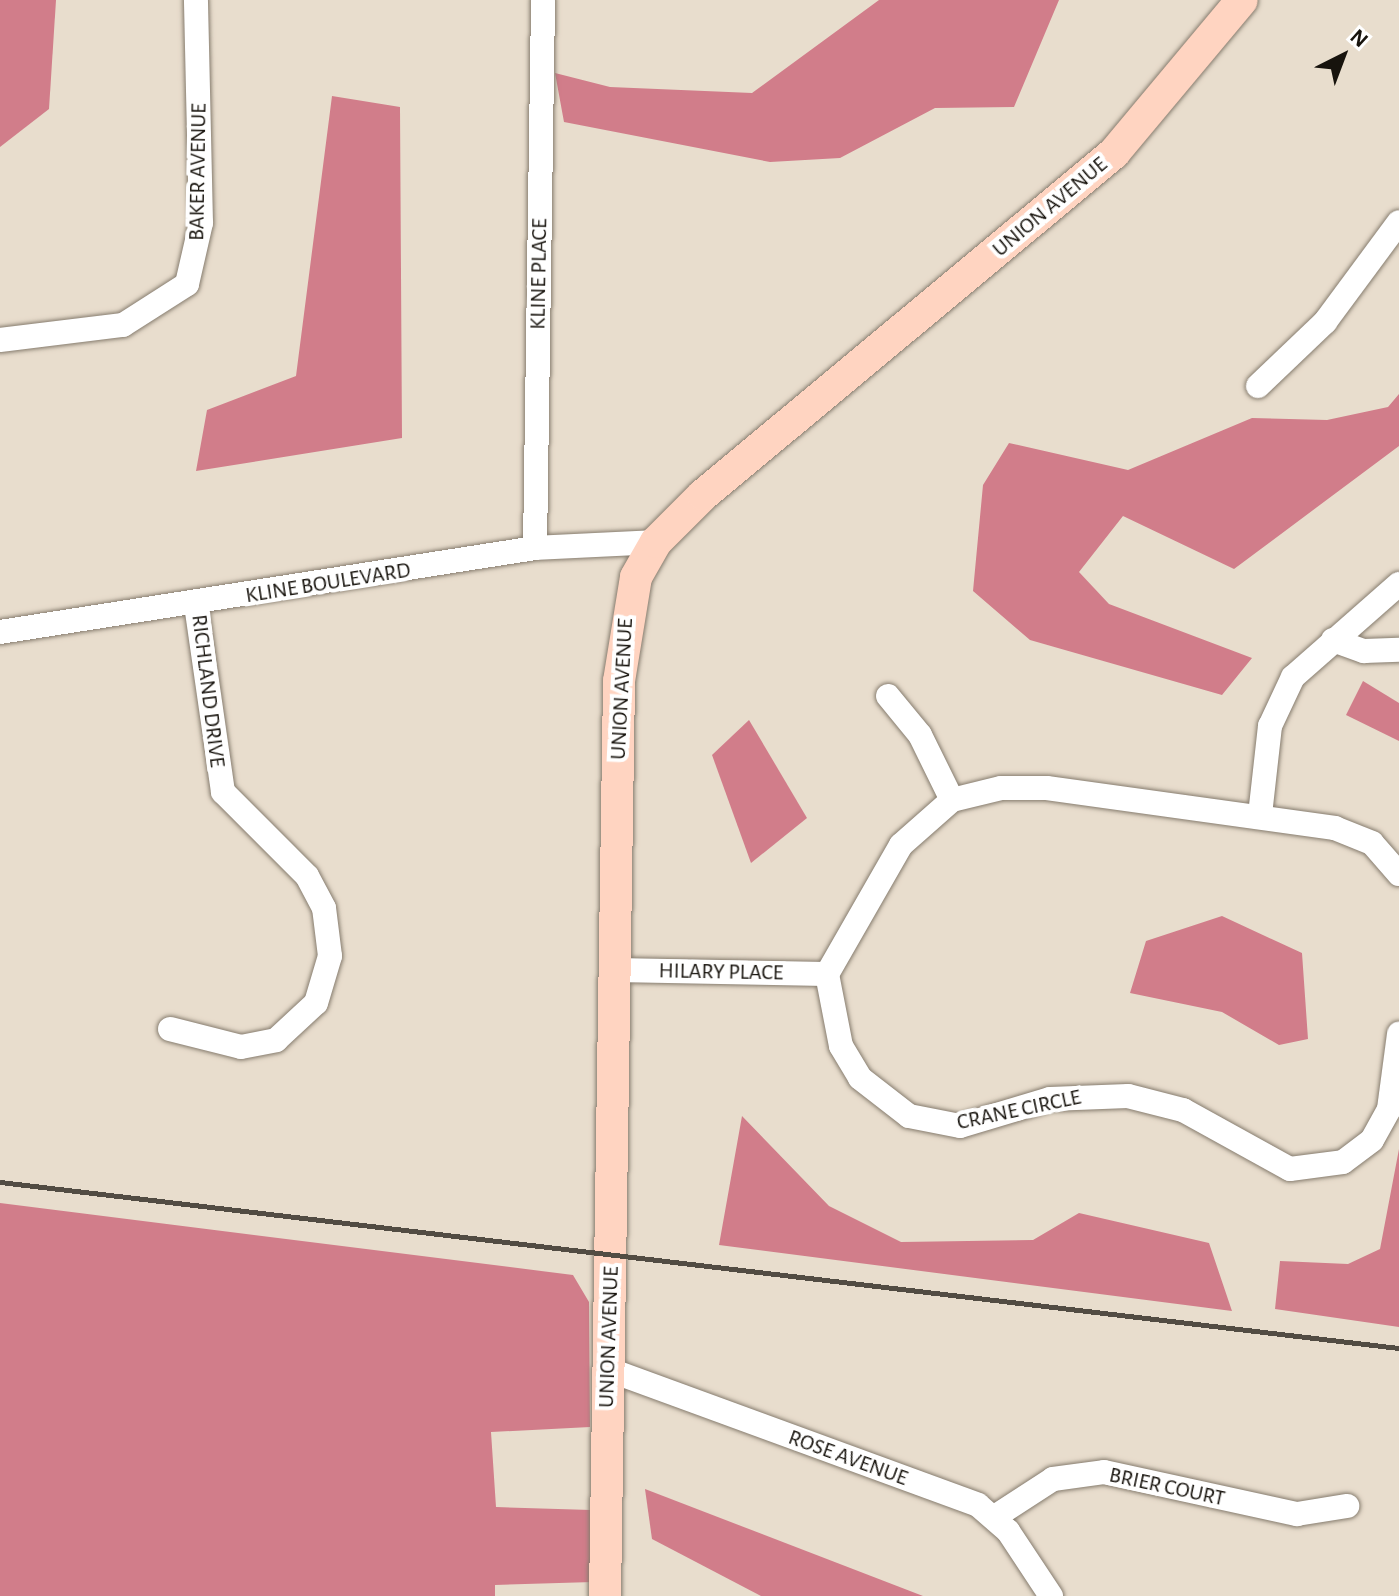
<!DOCTYPE html>
<style>
body{margin:0}
#map{position:relative;width:1399px;height:1596px;overflow:hidden;background:#e8ddcd;font-family:"Alegreya Sans",sans-serif}
div>[style]{position:absolute}
[style*='--x']{left:calc(var(--x)*1px);top:calc(var(--y)*1px);width:calc(var(--w)*1px);rotate:calc(var(--a)*1deg)}
.forest>*{inset:0;background:#d17d8a}
.roads{filter:drop-shadow(0 0 2px #867c6e) drop-shadow(0 0 2px #867c6e)}
.minor>*{height:24px;margin:-12px;padding:0 12px;transform-origin:12px;border-radius:12px;background:#fff}
.major>*{height:32px;margin:-16px;padding:0 16px;transform-origin:16px;border-radius:16px;background:#ffd4c1}
.rail>*{height:5px;margin:-2.5px;padding:0 2.5px;transform-origin:2.5px;border-radius:2.5px;background:#524c43}
span{translate:-50% -50%;white-space:nowrap;text-align:center;line-height:1.15;-webkit-text-stroke:8px #fff;paint-order:stroke}
.street-label{font-size:22px;color:#17130d}
.north{position:absolute;left:1303px;top:16px;width:80px;height:80px;-webkit-text-stroke:6px #fff;paint-order:stroke;rotate:42deg;font-size:22px;font-weight:700;line-height:32px;text-align:center;color:#17130d}
.north::after{content:'';display:block;margin:auto;width:28px;height:36px;background:#17130d;clip-path:polygon(50% 0,100% 100%,50% 72%,0 100%)}
</style>
<div id="map">
<div class="forest">
<i style="clip-path:polygon(0 0,56px 0,49px 109px,0 147px)"></i>
<i style="clip-path:polygon(879px 0,1059px 0,1014px 107px,935px 108px,840px 158px,770px 162px,564px 122px,555px 73px,610px 87px,752px 93px)"></i>
<i style="clip-path:polygon(332px 96px,400px 107px,402px 438px,196px 471px,207px 410px,296px 376px)"></i>
<i style="clip-path:polygon(1399px 394px,1399px 446px,1234px 569px,1123px 516px,1079px 572px,1109px 604px,1252px 658px,1222px 695px,1030px 640px,973px 591px,983px 485px,1009px 443px,1128px 470px,1252px 418px,1327px 420px,1388px 407px)"></i>
<i style="clip-path:polygon(1363px 681px,1399px 703px,1399px 741px,1346px 715px)"></i>
<i style="clip-path:polygon(749px 720px,807px 818px,751px 863px,712px 755px)"></i>
<i style="clip-path:polygon(1222px 916px,1302px 953px,1308px 1039px,1279px 1045px,1222px 1012px,1130px 993px,1146px 941px)"></i>
<i style="clip-path:polygon(742px 1116px,829px 1206px,901px 1242px,1033px 1240px,1079px 1213px,1209px 1243px,1232px 1311px,719px 1245px)"></i>
<i style="clip-path:polygon(1399px 1149px,1399px 1327px,1275px 1309px,1280px 1261px,1348px 1264px,1380px 1249px)"></i>
<i style="clip-path:polygon(0 1203px,573px 1275px,589px 1302px,590px 1427px,491px 1432px,496px 1507px,591px 1510px,593px 1582px,495px 1585px,495px 1596px,0 1596px)"></i>
<i style="clip-path:polygon(645px 1489px,923px 1596px,761px 1596px,652px 1539px)"></i>
</div>
<div class="roads">
<div class="minor">
<i style="--x:0;--y:340;--w:124;--a:-7"></i>
<i style="--x:123;--y:325;--w:76;--a:-32.6"></i>
<i style="--x:187;--y:284;--w:63;--a:-77.1"></i>
<i style="--x:201;--y:223;--w:223;--a:-91.3"></i>
<i style="--x:1258;--y:386;--w:93;--a:-43.7"></i>
<i style="--x:1325;--y:322;--w:124;--a:-53.5"></i>
<i style="--x:535;--y:548;--w:548;--a:-89.16"></i>
<i style="--x:0;--y:632;--w:542;--a:-8.92"></i>
<i style="--x:535;--y:548;--w:121;--a:-2.8"></i>
<i style="--x:1333;--y:640;--w:33;--a:20"></i>
<i style="--x:1364;--y:651;--w:35;--a:-2"></i>
<i style="--x:888;--y:696;--w:50;--a:50.6"></i>
<i style="--x:920;--y:735;--w:72;--a:63.8"></i>
<i style="--x:1260;--y:815;--w:90;--a:-83.6"></i>
<i style="--x:1270;--y:726;--w:54;--a:-64.9"></i>
<i style="--x:1293;--y:677;--w:141;--a:-41.3"></i>
<i style="--x:1399;--y:874;--w:41;--a:-131.1"></i>
<i style="--x:1372;--y:843;--w:40;--a:-158"></i>
<i style="--x:1335;--y:828;--w:291;--a:-172.1"></i>
<i style="--x:1047;--y:788;--w:46;--a:180"></i>
<i style="--x:1001;--y:788;--w:50;--a:166.2"></i>
<i style="--x:952;--y:800;--w:68;--a:138.6"></i>
<i style="--x:901;--y:845;--w:149;--a:119.8"></i>
<i style="--x:827;--y:974;--w:73;--a:79"></i>
<i style="--x:841;--y:1046;--w:37;--a:59"></i>
<i style="--x:860;--y:1078;--w:62;--a:37.8"></i>
<i style="--x:909;--y:1116;--w:52;--a:11.1"></i>
<i style="--x:960;--y:1126;--w:94;--a:-16.7"></i>
<i style="--x:1050;--y:1099;--w:78;--a:-2.2"></i>
<i style="--x:1128;--y:1096;--w:57;--a:14.3"></i>
<i style="--x:1183;--y:1110;--w:122;--a:28.9"></i>
<i style="--x:1290;--y:1169;--w:53;--a:-7.5"></i>
<i style="--x:1343;--y:1162;--w:36;--a:-37"></i>
<i style="--x:1372;--y:1140;--w:35;--a:-61"></i>
<i style="--x:1389;--y:1109;--w:76;--a:-82.4"></i>
<i style="--x:614;--y:970;--w:213;--a:1.1"></i>
<i style="--x:170;--y:1029;--w:73;--a:14.2"></i>
<i style="--x:241;--y:1047;--w:36;--a:-11"></i>
<i style="--x:276;--y:1040;--w:54;--a:-42.8"></i>
<i style="--x:316;--y:1003;--w:49;--a:-73.4"></i>
<i style="--x:330;--y:956;--w:48;--a:-97.1"></i>
<i style="--x:324;--y:908;--w:36;--a:-118"></i>
<i style="--x:307;--y:876;--w:119;--a:-135"></i>
<i style="--x:223;--y:792;--w:190;--a:-98.2"></i>
<i style="--x:607;--y:1369;--w:395;--a:20.1"></i>
<i style="--x:978;--y:1505;--w:40;--a:41"></i>
<i style="--x:1008;--y:1531;--w:78;--a:56.5"></i>
<i style="--x:996;--y:1516;--w:68;--a:-33"></i>
<i style="--x:1053;--y:1479;--w:51;--a:-7.8"></i>
<i style="--x:1104;--y:1472;--w:198;--a:12.3"></i>
<i style="--x:1297;--y:1514;--w:51;--a:-9.1"></i>
</div>
<div class="major">
<i style="--x:605;--y:1596;--w:915;--a:-89.12"></i>
<i style="--x:619;--y:681;--w:105;--a:-80.7"></i>
<i style="--x:636;--y:577;--w:40;--a:-60.3"></i>
<i style="--x:656;--y:542;--w:66;--a:-45"></i>
<i style="--x:703;--y:495;--w:535;--a:-39.76"></i>
<i style="--x:1114;--y:153;--w:199;--a:-50.1"></i>
</div>
</div>
<div class="rail">
<i style="--x:0;--y:1182;--w:1409;--a:6.77"></i>
</div>
<div class="street-label">
<span style="left:198px;top:172px;rotate:-89deg">BAKER AVENUE</span>
<span style="left:1050px;top:207px;rotate:-40deg">UNION AVENUE</span>
<span style="left:539px;top:274px;rotate:-89deg">KLINE PLACE</span>
<span style="left:328px;top:583px;rotate:-9deg">KLINE BOULEVARD</span>
<span style="left:622px;top:689px;rotate:-87deg">UNION AVENUE</span>
<span style="left:208px;top:691px;rotate:83deg">RICHLAND DRIVE</span>
<span style="left:721px;top:972px;rotate:1deg">HILARY PLACE</span>
<span style="left:1019px;top:1110px;rotate:-12deg">CRANE CIRCLE</span>
<span style="left:609px;top:1337px;rotate:-88deg">UNION AVENUE</span>
<span style="left:848px;top:1458px;rotate:20deg">ROSE AVENUE</span>
<span style="left:1167px;top:1487px;rotate:12deg">BRIER COURT</span>
</div>
<div class="north">N</div>
</div>
